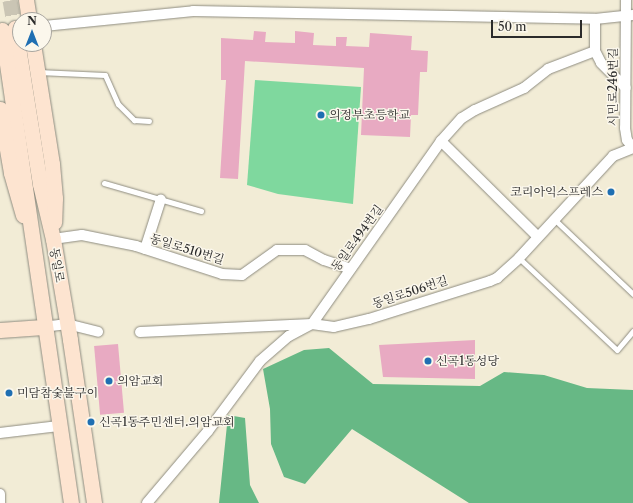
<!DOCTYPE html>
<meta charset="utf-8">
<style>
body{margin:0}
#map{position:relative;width:633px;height:503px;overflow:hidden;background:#f2ecd6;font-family:"Libre Caslon Text","Noto Serif KR",serif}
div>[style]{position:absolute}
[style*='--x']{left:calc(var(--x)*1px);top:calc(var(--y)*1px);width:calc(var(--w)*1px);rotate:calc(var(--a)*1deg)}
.green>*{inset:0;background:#7fd89e}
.forest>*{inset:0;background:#67b885}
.building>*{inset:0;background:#e8aac2;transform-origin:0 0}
.secondary-tunnel>*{height:15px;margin-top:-7.5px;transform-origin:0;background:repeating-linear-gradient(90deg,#cac5b4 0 15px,transparent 0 23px)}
.roads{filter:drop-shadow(0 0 1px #8e8c80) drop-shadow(0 0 1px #8e8c80)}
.lane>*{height:5px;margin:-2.5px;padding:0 2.5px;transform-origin:2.5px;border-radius:2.5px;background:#fff}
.street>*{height:10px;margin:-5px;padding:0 5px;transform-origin:5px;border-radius:5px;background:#fff}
.secondary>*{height:15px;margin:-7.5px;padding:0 7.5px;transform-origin:7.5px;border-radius:7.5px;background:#fde4d0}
.dots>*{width:11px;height:11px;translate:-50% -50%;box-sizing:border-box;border:2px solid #fbf7ec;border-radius:50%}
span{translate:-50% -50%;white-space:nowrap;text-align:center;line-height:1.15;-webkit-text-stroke:3px #fbf7ec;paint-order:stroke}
.street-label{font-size:12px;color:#2b2b2b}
.poi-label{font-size:12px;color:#2b2b2b}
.left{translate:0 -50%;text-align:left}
.right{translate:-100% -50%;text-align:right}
.north{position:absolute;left:12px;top:12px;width:40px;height:40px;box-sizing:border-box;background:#fbf7ec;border:1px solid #a8a59f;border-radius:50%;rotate:0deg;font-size:11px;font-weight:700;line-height:16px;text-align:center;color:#2b2b2b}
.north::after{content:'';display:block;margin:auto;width:14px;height:18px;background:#1f6fb2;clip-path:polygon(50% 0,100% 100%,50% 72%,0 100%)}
.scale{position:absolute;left:491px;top:20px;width:91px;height:18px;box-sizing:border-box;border:2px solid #2b2b2b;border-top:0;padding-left:5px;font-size:12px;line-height:14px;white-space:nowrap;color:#2b2b2b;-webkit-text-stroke:3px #fbf7ec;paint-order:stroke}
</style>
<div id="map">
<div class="green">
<i style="clip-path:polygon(255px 80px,361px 87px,353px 204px,278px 194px,247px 185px)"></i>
</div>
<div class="forest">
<i style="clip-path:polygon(329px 348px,373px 384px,480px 386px,504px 372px,544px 375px,587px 388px,633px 390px,633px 503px,469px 503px,352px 429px,305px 484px,284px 477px,271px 444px,270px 409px,263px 369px,304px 350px)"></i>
<i style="clip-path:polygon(228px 415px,245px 418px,250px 485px,259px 503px,219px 503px)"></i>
</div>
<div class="building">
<i style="clip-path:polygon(254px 31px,266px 32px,265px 42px,295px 43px,295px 31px,314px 33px,313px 45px,336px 46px,336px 37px,347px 37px,346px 46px,369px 47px,370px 33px,412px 36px,411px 50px,428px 51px,427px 72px,420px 72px,418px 115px,411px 115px,410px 137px,361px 135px,364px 68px,245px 61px,238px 179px,220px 178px,226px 80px,221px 80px,221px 38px,253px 40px)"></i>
<i style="clip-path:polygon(475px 340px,475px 379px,383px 377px,379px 345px)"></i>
<i style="left:118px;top:344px;width:69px;height:24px;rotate:85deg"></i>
</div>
<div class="secondary-tunnel">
<i style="--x:10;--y:0;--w:28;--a:80"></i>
</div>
<div class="roads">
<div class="lane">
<i style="--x:38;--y:72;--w:67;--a:2.6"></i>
<i style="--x:105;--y:75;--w:32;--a:66"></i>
<i style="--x:118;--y:104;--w:23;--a:45"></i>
<i style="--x:134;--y:120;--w:15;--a:4"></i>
<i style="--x:104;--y:183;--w:101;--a:16.1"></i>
<i style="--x:554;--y:219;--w:109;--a:43.5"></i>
<i style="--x:519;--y:258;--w:134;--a:43.2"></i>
<i style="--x:617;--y:350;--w:25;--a:-50"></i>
</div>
<div class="street">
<i style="--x:626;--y:0;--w:128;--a:90.4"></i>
<i style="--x:625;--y:128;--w:12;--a:81"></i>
<i style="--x:627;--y:140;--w:10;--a:53"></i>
<i style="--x:44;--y:26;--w:150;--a:-5.7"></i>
<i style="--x:193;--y:11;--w:402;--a:1.1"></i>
<i style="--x:595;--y:19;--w:38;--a:-6"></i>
<i style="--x:595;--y:51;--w:13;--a:63"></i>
<i style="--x:601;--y:63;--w:35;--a:45"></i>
<i style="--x:441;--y:141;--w:136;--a:44.7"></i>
<i style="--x:53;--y:239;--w:29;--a:-8"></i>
<i style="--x:82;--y:235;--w:55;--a:11.5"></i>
<i style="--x:136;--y:246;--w:90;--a:18"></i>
<i style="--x:222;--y:274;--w:20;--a:3"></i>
<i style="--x:242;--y:275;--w:43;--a:-35.5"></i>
<i style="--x:277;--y:250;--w:28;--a:0"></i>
<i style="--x:305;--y:250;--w:21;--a:28"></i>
<i style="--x:324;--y:260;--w:28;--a:18"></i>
<i style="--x:145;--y:249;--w:52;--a:-72.3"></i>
<i style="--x:43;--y:327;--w:24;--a:-7"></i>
<i style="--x:67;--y:324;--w:32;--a:14"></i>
<i style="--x:140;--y:332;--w:172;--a:-2.7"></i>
<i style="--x:312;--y:324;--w:22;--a:8"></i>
<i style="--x:334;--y:327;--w:36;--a:-13"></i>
<i style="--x:369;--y:319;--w:127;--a:-17.4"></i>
<i style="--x:490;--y:281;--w:8;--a:-23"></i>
<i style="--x:497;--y:278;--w:30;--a:-42"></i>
<i style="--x:519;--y:258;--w:139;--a:-47.3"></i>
<i style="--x:613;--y:156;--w:22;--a:-22"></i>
<i style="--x:0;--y:433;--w:59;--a:-6.8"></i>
<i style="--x:0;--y:494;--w:9;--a:90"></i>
<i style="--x:147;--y:503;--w:94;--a:-49.7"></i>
<i style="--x:208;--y:431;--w:87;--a:-53.4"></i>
<i style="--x:260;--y:361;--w:38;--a:-41"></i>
<i style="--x:289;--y:336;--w:26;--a:-28"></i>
<i style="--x:312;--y:324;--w:224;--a:-54.8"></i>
<i style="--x:441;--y:141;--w:31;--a:-48"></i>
<i style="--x:462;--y:118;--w:15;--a:-32"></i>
<i style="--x:475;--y:110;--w:54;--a:-24.2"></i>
<i style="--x:524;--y:88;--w:31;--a:-38"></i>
<i style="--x:548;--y:69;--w:50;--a:-21"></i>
<i style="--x:595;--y:51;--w:32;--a:-90"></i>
</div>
<div class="secondary">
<i style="--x:26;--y:0;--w:20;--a:81"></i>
<i style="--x:15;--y:28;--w:158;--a:80.9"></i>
<i style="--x:40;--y:184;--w:57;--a:76.7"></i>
<i style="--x:53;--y:239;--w:102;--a:80.4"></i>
<i style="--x:70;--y:340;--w:165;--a:81.6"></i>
<i style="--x:2;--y:30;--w:478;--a:81.7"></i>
<i style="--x:33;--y:44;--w:121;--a:81"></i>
<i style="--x:52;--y:164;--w:34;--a:85"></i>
<i style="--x:55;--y:198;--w:24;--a:92"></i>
<i style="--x:0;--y:109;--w:65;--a:80.2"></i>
<i style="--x:11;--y:173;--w:44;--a:74.1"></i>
<i style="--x:0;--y:330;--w:43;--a:-4"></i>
</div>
</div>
<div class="dots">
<i style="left:321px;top:115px;background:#1f6fb2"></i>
<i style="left:611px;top:192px;background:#1f6fb2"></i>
<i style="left:428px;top:361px;background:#1f6fb2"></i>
<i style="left:109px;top:381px;background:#1f6fb2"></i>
<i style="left:9px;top:393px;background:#1f6fb2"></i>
<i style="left:91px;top:422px;background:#1f6fb2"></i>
</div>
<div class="street-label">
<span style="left:613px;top:87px;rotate:-90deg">시민로246번길</span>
<span style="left:357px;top:238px;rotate:-54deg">동일로494번길</span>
<span style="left:187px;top:249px;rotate:17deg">동일로510번길</span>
<span style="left:57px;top:265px;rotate:80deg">동일로</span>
<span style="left:410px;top:292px;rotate:-18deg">동일로506번길</span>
</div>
<div class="poi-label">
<span class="left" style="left:329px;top:115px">의정부초등학교</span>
<span class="right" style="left:603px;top:192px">코리아익스프레스</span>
<span class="left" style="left:436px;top:361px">신곡1동성당</span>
<span class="left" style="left:117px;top:381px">의암교회</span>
<span class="left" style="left:17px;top:393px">미담참숯불구이</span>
<span class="left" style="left:99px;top:422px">신곡1동주민센터.의암교회</span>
</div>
<div class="north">N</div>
<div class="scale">50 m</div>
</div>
